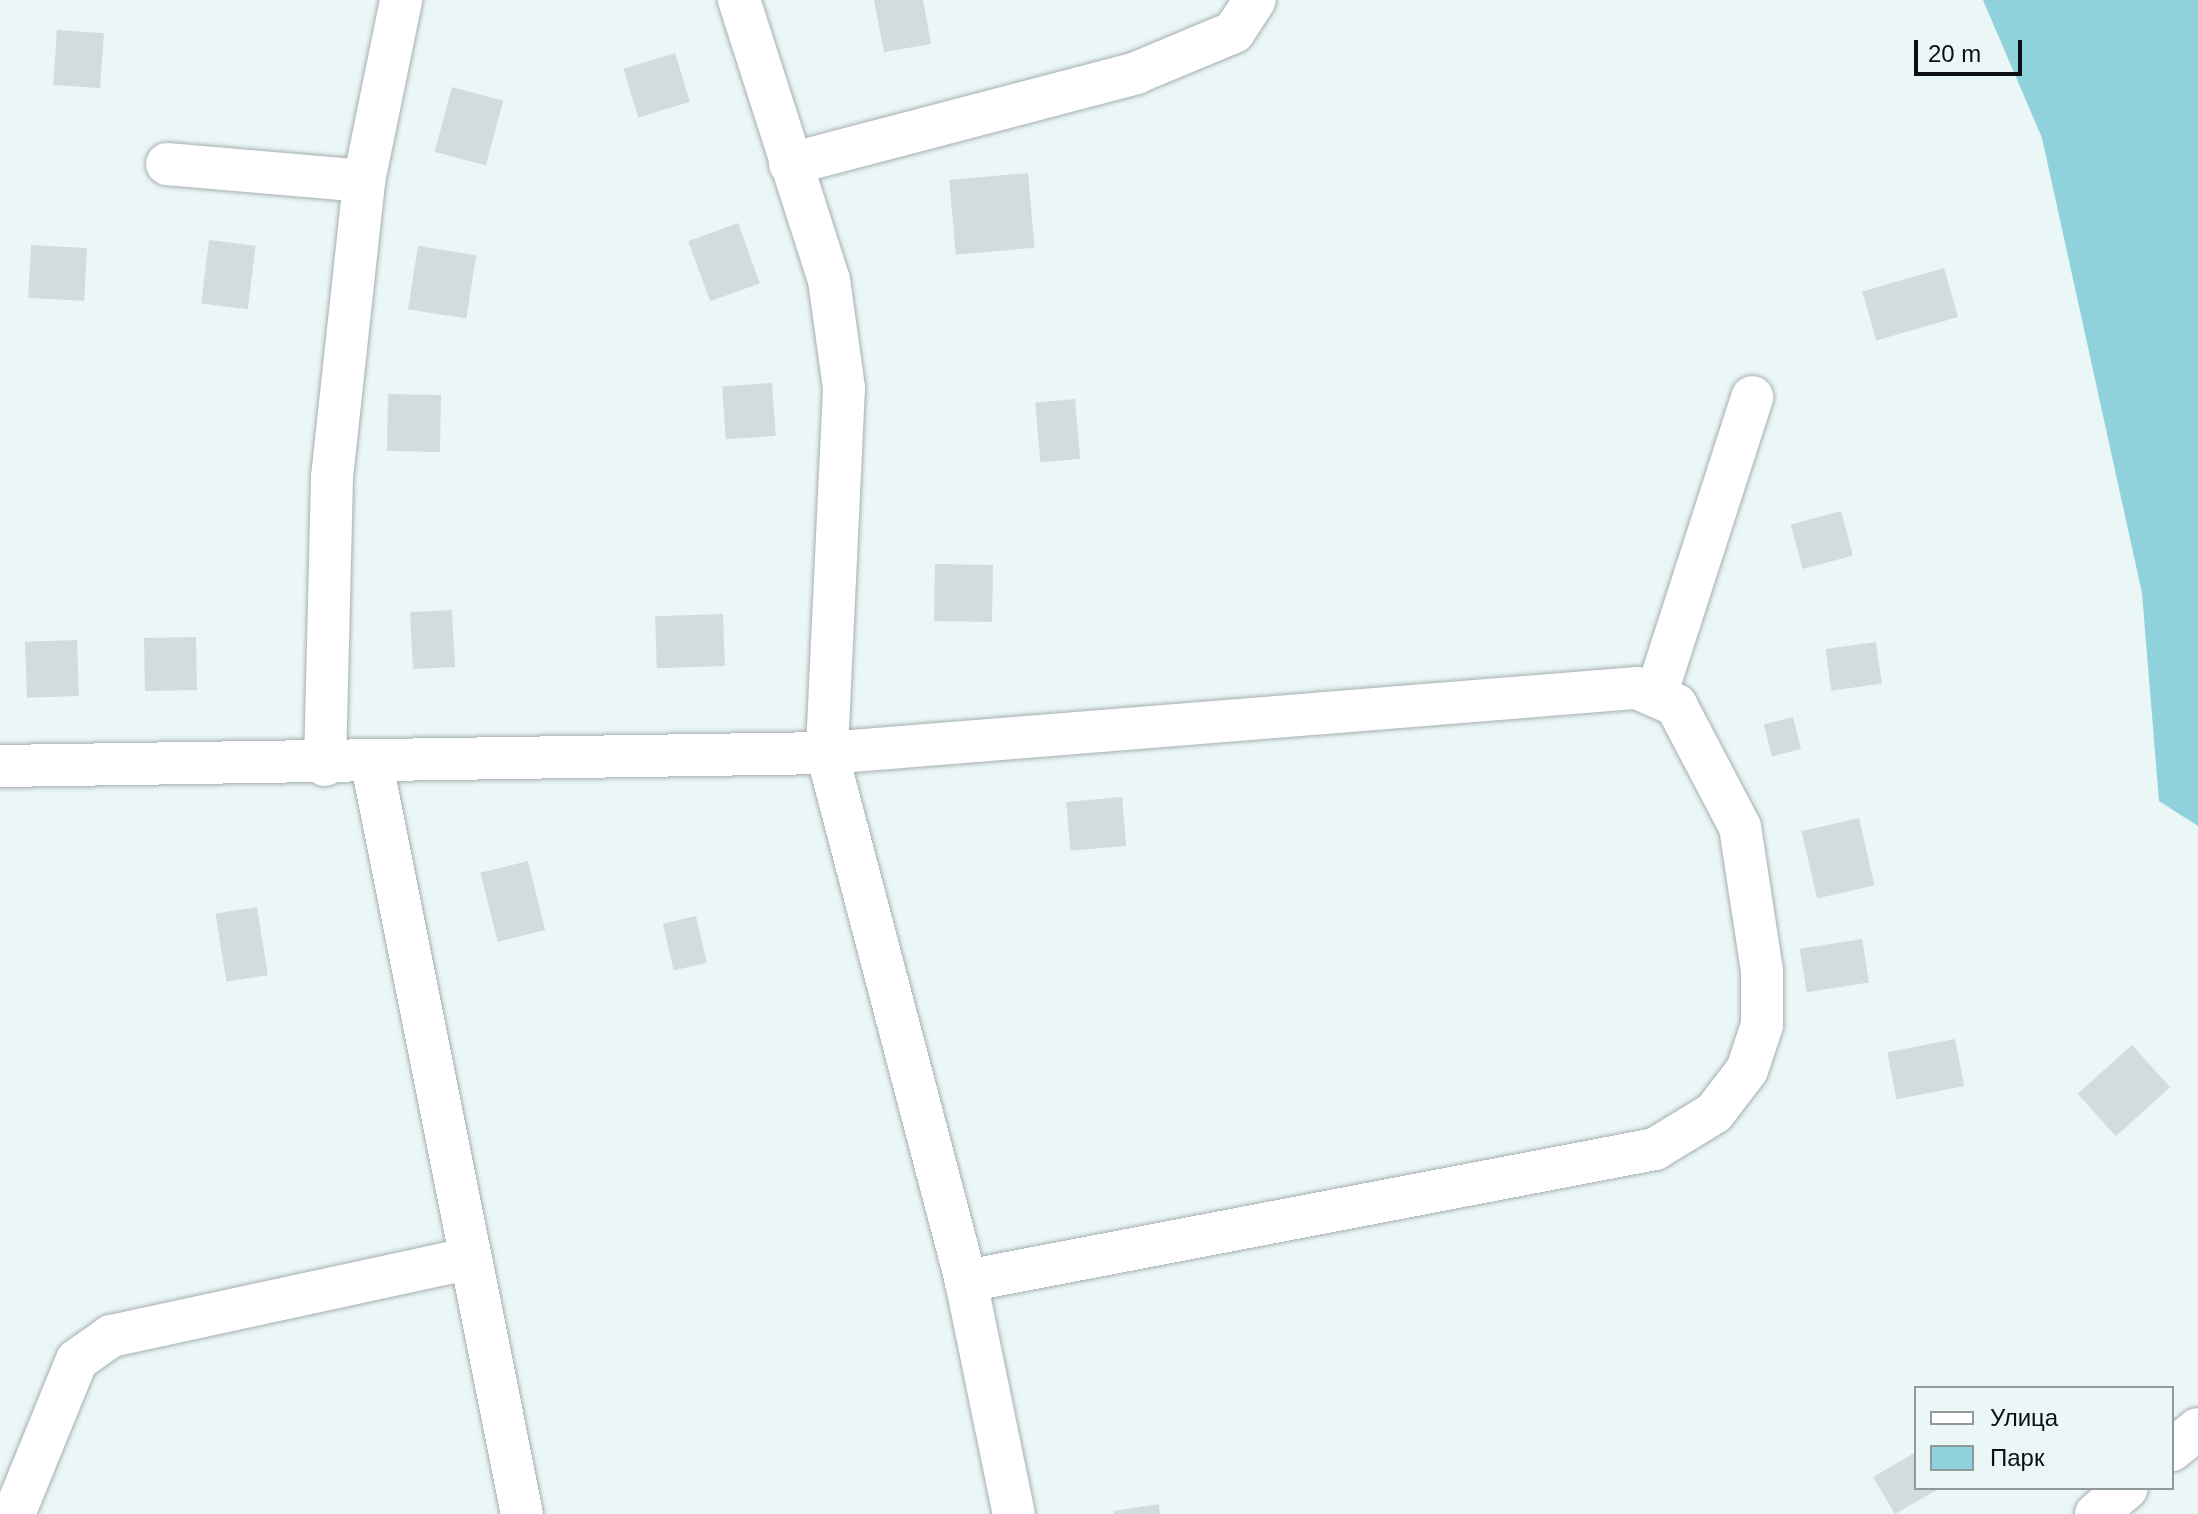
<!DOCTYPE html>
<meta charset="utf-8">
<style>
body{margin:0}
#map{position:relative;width:2198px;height:1514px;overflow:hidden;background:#ebf6f7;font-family:Arial,sans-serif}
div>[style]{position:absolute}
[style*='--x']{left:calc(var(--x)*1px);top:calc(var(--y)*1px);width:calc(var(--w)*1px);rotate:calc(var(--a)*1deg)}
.green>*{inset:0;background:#8fd2db}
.building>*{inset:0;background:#d1dcdd;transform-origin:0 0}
.roads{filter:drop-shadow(0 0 2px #a5afb0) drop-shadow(0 0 2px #a5afb0)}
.minor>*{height:42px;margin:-21px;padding:0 21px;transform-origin:21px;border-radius:21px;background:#fff}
span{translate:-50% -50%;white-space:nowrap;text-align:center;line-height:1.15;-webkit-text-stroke:7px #ebf6f7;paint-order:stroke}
.legend{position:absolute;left:1914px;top:1386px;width:260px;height:104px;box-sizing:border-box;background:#ebf6f7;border:2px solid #919a9a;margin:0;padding:10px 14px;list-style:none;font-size:24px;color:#0b0f0f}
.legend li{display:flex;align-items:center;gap:16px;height:40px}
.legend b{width:40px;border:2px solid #919a9a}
.scale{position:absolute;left:1914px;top:40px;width:108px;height:36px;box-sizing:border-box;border:4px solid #0b0f0f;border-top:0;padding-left:10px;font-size:24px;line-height:28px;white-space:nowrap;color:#0b0f0f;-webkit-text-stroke:6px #ebf6f7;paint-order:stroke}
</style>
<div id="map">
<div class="green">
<i style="clip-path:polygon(1983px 0,2198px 0,2198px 826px,2159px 801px,2142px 593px,2042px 138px)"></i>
</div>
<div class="building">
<i style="clip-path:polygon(874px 0,923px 0,931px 44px,884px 52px)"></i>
<i style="left:57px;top:30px;width:47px;height:55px;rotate:4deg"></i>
<i style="left:675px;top:53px;width:51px;height:54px;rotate:73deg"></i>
<i style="left:452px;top:87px;width:53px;height:67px;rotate:15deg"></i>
<i style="left:1028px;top:173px;width:75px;height:79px;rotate:85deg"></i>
<i style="left:738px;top:223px;width:64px;height:53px;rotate:70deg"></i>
<i style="left:209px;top:240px;width:47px;height:64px;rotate:7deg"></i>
<i style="left:31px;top:245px;width:56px;height:53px;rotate:3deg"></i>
<i style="left:418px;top:246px;width:59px;height:64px;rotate:9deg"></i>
<i style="left:1944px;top:268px;width:51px;height:85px;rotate:74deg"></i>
<i style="left:772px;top:383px;width:53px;height:50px;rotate:86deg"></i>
<i style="left:388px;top:394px;width:53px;height:57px;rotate:1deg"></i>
<i style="left:1075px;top:399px;width:60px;height:40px;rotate:85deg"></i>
<i style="left:1841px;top:511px;width:46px;height:52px;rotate:75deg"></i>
<i style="left:935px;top:564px;width:58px;height:57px;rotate:1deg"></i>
<i style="left:452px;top:610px;width:57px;height:42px;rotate:87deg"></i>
<i style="left:723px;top:614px;width:52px;height:68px;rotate:88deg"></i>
<i style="left:196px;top:637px;width:53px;height:52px;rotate:89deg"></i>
<i style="left:77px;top:640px;width:56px;height:52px;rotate:88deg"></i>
<i style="left:1876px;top:642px;width:42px;height:51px;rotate:82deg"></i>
<i style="left:1793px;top:717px;width:33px;height:30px;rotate:76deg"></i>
<i style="left:1122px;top:797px;width:49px;height:56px;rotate:85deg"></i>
<i style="left:1859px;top:818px;width:69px;height:59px;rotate:77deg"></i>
<i style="left:528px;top:861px;width:71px;height:49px;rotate:76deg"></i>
<i style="left:257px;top:907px;width:69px;height:42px;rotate:81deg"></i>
<i style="left:696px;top:916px;width:48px;height:34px;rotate:77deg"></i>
<i style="left:1862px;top:939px;width:44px;height:63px;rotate:81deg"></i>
<i style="left:1955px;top:1039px;width:48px;height:69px;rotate:79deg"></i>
<i style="left:2132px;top:1045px;width:57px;height:73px;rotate:48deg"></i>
<i style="clip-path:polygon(1916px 1452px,1916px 1488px,1940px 1488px,1895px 1514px,1873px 1477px)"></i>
<i style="clip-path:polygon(1159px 1504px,1160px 1514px,1114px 1514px,1114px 1511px)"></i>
</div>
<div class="roads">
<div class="minor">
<i style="--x:739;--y:0;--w:294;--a:72.2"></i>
<i style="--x:829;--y:280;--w:109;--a:82.1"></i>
<i style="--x:844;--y:388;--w:365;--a:92.7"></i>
<i style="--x:827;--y:753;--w:546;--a:75.25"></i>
<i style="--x:966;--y:1281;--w:238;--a:78.4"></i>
<i style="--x:167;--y:164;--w:198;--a:4.9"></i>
<i style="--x:790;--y:164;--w:358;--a:-14.7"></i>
<i style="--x:1136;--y:73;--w:106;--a:-22.7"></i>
<i style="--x:1234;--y:32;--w:38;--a:-57"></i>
<i style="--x:1657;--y:692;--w:310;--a:-72.1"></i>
<i style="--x:372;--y:764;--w:765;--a:78.69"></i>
<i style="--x:325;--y:765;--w:288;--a:-88.6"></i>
<i style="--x:332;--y:477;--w:298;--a:-83.8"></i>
<i style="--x:364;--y:181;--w:185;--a:-78.4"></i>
<i style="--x:0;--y:766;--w:827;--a:-0.9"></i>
<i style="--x:827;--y:753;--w:813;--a:-4.59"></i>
<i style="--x:1637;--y:688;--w:43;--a:23.6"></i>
<i style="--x:1676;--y:705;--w:138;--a:62.3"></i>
<i style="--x:1740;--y:827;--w:146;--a:81.3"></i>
<i style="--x:1762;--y:971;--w:54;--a:90"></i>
<i style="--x:1762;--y:1025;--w:47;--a:108.4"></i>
<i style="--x:1747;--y:1070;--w:54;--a:127.5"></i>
<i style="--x:1714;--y:1113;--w:69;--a:148.6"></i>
<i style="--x:1655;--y:1149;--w:702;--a:169.15"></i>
<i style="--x:2172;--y:1450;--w:33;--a:-39"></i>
<i style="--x:14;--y:1514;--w:166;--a:-67.8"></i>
<i style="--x:77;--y:1360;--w:42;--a:-35.2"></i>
<i style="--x:111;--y:1336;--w:368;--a:-12.2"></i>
<i style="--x:2096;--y:1514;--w:40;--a:-40"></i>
</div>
</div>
<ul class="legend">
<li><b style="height:10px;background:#fff"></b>Улица</li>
<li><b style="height:22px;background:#8fd2db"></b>Парк</li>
</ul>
<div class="scale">20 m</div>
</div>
